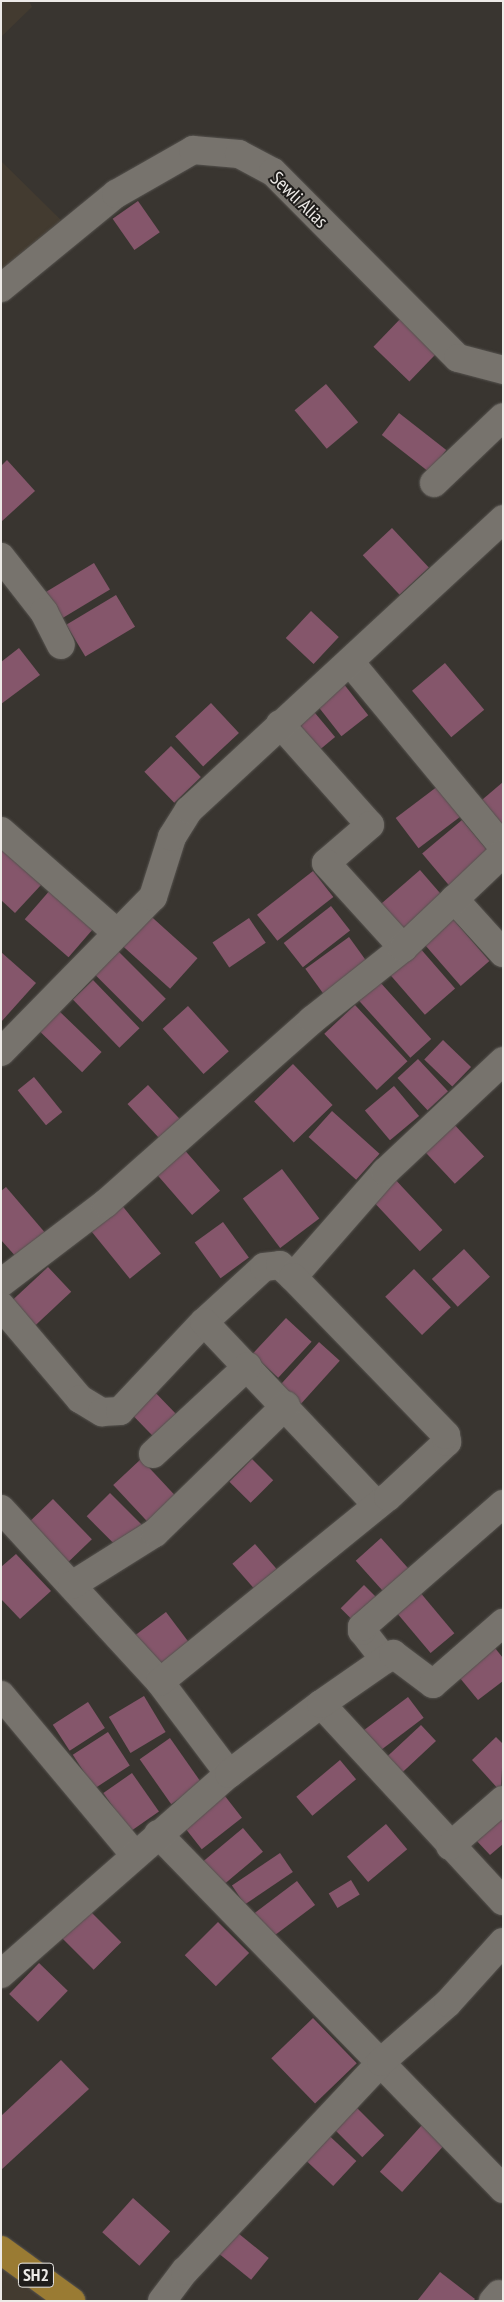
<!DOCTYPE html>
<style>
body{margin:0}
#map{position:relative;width:504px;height:2302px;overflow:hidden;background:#393530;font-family:"PT Sans Narrow",sans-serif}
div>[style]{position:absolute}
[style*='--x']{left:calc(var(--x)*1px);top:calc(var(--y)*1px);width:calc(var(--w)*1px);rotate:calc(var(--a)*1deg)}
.built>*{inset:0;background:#433b30}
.building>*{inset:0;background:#85566b;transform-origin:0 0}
.roads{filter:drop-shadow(0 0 1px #55524e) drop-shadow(0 0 1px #55524e)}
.minor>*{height:28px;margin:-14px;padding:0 14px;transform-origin:14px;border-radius:14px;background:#77736d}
.primary>*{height:28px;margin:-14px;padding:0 14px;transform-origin:14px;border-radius:14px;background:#9a7b33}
span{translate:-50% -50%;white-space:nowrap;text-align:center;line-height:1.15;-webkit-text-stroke:4px #1f1d1b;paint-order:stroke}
.shield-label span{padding:1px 4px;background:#1f1d1b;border:1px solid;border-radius:4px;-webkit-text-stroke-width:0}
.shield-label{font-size:18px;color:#edeae7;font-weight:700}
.street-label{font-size:19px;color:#edeae7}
.frame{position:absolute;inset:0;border:2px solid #edeae7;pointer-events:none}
</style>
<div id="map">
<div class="built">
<i style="clip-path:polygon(1px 1px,29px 1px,32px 7px,1px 37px)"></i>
<i style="clip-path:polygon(1px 161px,61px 220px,1px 270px)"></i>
<i style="clip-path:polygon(1px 2264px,54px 2301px,1px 2301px)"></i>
</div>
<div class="building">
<i style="left:138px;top:201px;width:38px;height:31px;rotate:55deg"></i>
<i style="left:404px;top:315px;width:50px;height:44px;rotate:44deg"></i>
<i style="left:326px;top:384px;width:50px;height:41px;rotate:50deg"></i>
<i style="left:399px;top:413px;width:60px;height:28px;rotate:38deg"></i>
<i style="clip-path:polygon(7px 460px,35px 491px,1px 522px,1px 466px)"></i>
<i style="left:392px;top:528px;width:54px;height:40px;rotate:47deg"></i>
<i style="left:94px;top:563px;width:31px;height:62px;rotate:59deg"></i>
<i style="left:116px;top:595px;width:37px;height:58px;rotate:59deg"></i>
<i style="left:311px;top:611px;width:38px;height:37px;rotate:43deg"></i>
<i style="clip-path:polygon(19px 648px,40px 675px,1px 704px,1px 662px)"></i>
<i style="left:445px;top:663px;width:61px;height:43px;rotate:50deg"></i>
<i style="left:343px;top:683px;width:41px;height:34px;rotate:52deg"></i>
<i style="left:211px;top:703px;width:41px;height:49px;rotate:47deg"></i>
<i style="left:310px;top:707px;width:39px;height:28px;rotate:50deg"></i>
<i style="left:171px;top:746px;width:43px;height:37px;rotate:46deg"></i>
<i style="clip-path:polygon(503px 782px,503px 834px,476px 805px)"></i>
<i style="left:438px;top:786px;width:38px;height:53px;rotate:53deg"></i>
<i style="left:462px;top:820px;width:42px;height:52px;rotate:50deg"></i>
<i style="clip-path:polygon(1px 846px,41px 885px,15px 913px,1px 900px)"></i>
<i style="left:420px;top:870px;width:38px;height:61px;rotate:49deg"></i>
<i style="left:313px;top:871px;width:33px;height:71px;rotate:52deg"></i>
<i style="left:51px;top:889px;width:58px;height:40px;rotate:41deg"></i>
<i style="left:331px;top:906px;width:31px;height:60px;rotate:52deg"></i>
<i style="left:144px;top:910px;width:72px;height:41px;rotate:42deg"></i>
<i style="left:249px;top:918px;width:30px;height:44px;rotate:56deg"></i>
<i style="left:452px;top:918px;width:57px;height:38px;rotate:49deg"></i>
<i style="left:349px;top:937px;width:32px;height:54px;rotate:54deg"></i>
<i style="left:419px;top:947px;width:55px;height:40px;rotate:49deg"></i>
<i style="left:117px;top:950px;width:69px;height:33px;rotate:45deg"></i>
<i style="clip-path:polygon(1px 952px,36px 983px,1px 1022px)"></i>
<i style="left:93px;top:980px;width:67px;height:28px;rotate:46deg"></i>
<i style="left:379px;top:981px;width:78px;height:28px;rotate:48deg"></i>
<i style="left:355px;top:1005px;width:77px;height:42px;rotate:47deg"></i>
<i style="left:188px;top:1006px;width:61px;height:34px;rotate:48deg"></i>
<i style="left:57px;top:1009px;width:62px;height:28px;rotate:44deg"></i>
<i style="left:443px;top:1040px;width:39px;height:27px;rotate:44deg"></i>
<i style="left:418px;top:1059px;width:44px;height:28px;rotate:47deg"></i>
<i style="left:293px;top:1064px;width:57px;height:54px;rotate:46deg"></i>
<i style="left:34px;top:1077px;width:45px;height:21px;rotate:51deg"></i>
<i style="left:148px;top:1085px;width:52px;height:28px;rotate:47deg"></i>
<i style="left:394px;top:1086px;width:39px;height:38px;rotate:50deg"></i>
<i style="left:332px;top:1111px;width:64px;height:35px;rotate:42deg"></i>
<i style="left:450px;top:1120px;width:50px;height:40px;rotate:47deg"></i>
<i style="left:182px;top:1147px;width:58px;height:37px;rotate:49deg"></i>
<i style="left:282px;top:1169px;width:62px;height:49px;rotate:53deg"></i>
<i style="left:392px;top:1176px;width:74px;height:31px;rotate:47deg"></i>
<i style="clip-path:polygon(6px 1187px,47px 1235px,18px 1259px,1px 1240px,1px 1191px)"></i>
<i style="left:120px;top:1203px;width:65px;height:40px;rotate:51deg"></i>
<i style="left:223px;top:1222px;width:44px;height:35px;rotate:54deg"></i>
<i style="left:464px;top:1249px;width:38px;height:44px;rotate:47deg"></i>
<i style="left:48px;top:1267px;width:34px;height:55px;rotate:47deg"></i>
<i style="left:414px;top:1269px;width:53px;height:40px;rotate:46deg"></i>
<i style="left:286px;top:1318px;width:35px;height:49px;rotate:43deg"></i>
<i style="left:319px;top:1342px;width:28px;height:61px;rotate:42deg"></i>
<i style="left:149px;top:1386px;width:40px;height:32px;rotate:46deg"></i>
<i style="left:141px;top:1459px;width:50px;height:38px;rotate:47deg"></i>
<i style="left:252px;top:1459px;width:30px;height:32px;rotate:45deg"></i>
<i style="left:110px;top:1493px;width:48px;height:33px;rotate:45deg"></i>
<i style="left:53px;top:1499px;width:56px;height:40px;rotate:46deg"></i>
<i style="left:381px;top:1538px;width:46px;height:34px;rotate:48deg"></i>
<i style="left:255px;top:1544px;width:33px;height:30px;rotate:49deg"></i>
<i style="clip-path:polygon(16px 1554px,51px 1591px,20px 1619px,1px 1599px,1px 1567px)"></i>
<i style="left:364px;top:1585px;width:23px;height:33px;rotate:45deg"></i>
<i style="left:419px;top:1591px;width:55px;height:31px;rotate:50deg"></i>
<i style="left:166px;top:1612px;width:40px;height:39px;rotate:53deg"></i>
<i style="clip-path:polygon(491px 1643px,503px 1658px,503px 1681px,478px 1700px,455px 1672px)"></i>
<i style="left:144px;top:1696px;width:42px;height:41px;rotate:59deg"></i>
<i style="left:408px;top:1697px;width:26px;height:65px;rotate:53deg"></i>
<i style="left:88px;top:1702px;width:31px;height:42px;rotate:57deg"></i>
<i style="left:421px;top:1725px;width:22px;height:55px;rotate:47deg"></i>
<i style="left:108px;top:1732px;width:40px;height:42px;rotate:57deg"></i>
<i style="clip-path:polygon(496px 1737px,503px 1744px,501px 1792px,472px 1760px)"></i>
<i style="left:170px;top:1738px;width:55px;height:37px;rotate:55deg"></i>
<i style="left:340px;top:1760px;width:25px;height:57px;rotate:50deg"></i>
<i style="left:132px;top:1773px;width:47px;height:35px;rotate:55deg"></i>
<i style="left:221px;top:1791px;width:34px;height:51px;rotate:52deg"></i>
<i style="clip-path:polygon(503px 1814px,503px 1844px,490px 1855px,475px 1839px)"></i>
<i style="left:386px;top:1824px;width:33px;height:51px;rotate:50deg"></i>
<i style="left:243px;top:1828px;width:31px;height:53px;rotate:50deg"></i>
<i style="left:280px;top:1853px;width:23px;height:58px;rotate:56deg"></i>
<i style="left:351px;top:1880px;width:17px;height:26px;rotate:59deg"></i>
<i style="left:297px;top:1881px;width:30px;height:53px;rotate:53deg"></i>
<i style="left:88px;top:1909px;width:47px;height:39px;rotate:45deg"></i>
<i style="left:218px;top:1922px;width:44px;height:47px;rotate:45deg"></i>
<i style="left:39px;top:1963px;width:40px;height:43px;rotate:44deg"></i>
<i style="left:313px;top:2018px;width:63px;height:58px;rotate:46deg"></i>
<i style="clip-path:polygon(61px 2060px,89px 2089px,1px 2170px,1px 2116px)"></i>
<i style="left:351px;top:2102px;width:47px;height:31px;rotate:45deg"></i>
<i style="left:422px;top:2125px;width:30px;height:63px;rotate:42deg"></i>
<i style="left:322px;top:2129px;width:47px;height:34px;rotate:43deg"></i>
<i style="left:133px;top:2198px;width:50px;height:46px;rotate:42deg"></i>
<i style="left:233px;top:2229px;width:46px;height:28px;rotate:39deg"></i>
<i style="clip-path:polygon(440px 2272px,475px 2299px,473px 2301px,417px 2301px)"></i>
</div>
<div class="roads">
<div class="minor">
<i style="--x:1;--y:288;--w:149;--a:-39.3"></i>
<i style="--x:116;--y:194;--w:89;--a:-29.7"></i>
<i style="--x:193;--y:150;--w:46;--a:5"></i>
<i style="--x:239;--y:154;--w:38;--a:28"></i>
<i style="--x:273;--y:172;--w:262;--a:45.2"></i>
<i style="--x:458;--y:358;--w:47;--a:14.9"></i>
<i style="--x:434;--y:483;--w:95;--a:-43.7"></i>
<i style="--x:1;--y:557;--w:70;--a:52"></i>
<i style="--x:44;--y:612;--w:37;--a:63"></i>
<i style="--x:350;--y:662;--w:240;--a:50.4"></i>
<i style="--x:280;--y:724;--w:135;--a:48.3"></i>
<i style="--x:370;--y:825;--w:58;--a:139.2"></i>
<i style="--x:326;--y:863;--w:115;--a:47.8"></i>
<i style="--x:1;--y:831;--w:153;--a:41.3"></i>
<i style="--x:454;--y:899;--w:73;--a:47.8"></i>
<i style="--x:1;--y:1052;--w:217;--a:-45.6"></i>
<i style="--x:153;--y:897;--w:63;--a:-72.4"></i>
<i style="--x:172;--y:837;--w:32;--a:-58"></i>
<i style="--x:189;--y:810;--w:428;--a:-42.8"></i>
<i style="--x:1;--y:1283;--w:132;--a:-37.3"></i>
<i style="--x:106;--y:1203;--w:276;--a:-41.6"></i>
<i style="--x:312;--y:1020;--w:116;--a:-38.4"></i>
<i style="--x:403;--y:948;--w:138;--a:-43.5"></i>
<i style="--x:1;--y:1306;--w:122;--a:49.7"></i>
<i style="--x:80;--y:1399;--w:26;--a:31"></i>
<i style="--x:102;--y:1412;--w:18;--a:-3"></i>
<i style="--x:120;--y:1411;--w:122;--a:-46.7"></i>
<i style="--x:204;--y:1322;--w:81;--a:-42.5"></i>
<i style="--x:264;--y:1267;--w:16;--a:-7"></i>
<i style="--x:280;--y:1265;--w:18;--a:43"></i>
<i style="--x:293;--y:1277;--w:140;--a:-48.8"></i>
<i style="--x:385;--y:1172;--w:162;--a:-43.2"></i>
<i style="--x:204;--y:1322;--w:252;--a:46.6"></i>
<i style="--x:153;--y:1454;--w:129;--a:-42.8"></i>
<i style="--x:1;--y:1509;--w:235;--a:47.4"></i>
<i style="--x:160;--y:1682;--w:115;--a:53.1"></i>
<i style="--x:72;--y:1585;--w:98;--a:-32.1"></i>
<i style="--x:155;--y:1533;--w:183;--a:-44.3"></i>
<i style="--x:385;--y:1660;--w:37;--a:-128"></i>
<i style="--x:362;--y:1631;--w:4;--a:-90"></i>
<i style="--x:362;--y:1627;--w:187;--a:-41.1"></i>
<i style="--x:160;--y:1682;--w:294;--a:-39.1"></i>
<i style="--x:388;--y:1497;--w:81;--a:-43"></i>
<i style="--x:447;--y:1442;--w:7;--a:-98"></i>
<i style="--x:446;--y:1435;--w:220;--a:-134.1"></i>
<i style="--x:1;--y:1695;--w:207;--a:50.1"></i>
<i style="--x:321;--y:1704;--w:268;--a:47.3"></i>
<i style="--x:158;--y:1834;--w:495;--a:45.8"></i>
<i style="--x:450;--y:1846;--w:70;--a:-41"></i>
<i style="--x:1;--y:1974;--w:303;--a:-41.3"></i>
<i style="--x:229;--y:1774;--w:116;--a:-37.3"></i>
<i style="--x:321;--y:1704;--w:88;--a:-34.8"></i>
<i style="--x:393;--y:1654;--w:50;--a:36.9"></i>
<i style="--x:433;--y:1684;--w:93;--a:-41.1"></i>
<i style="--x:162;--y:2301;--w:38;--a:-53"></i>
<i style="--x:185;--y:2271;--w:287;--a:-46.8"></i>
<i style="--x:381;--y:2062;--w:89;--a:-41.4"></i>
<i style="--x:448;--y:2003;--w:82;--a:-48"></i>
<i style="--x:493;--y:2301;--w:9;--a:-49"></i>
</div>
<div class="primary">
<i style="--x:1;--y:2250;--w:87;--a:36.1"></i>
</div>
</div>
<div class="shield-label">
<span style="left:36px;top:2275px">SH2</span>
</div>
<div class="street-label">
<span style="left:299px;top:200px;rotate:44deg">Sewli Alias</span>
</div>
<div class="frame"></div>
</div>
